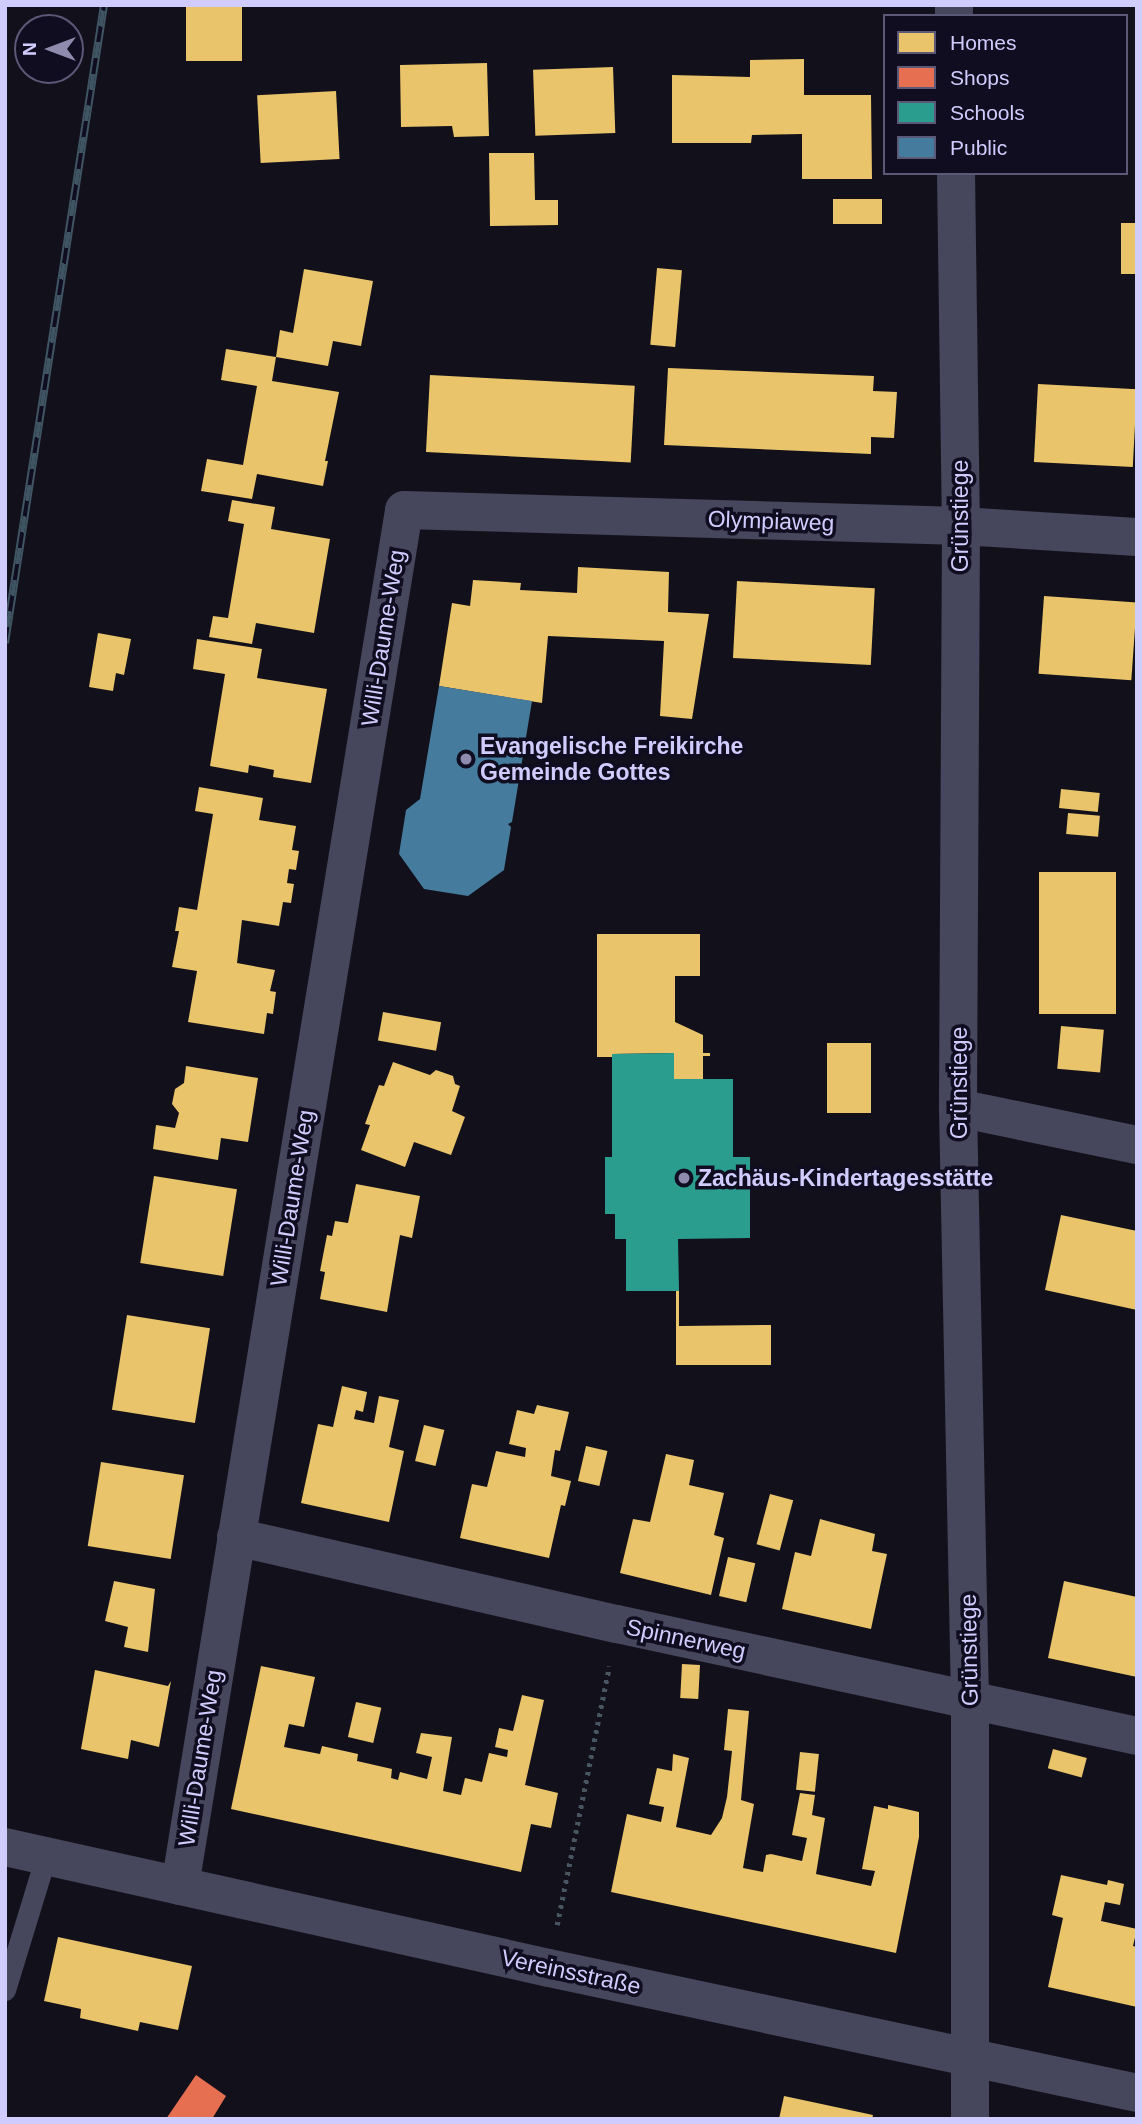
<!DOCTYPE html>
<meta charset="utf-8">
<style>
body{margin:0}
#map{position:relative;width:1142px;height:2124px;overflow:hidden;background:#12111b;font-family:Helvetica,sans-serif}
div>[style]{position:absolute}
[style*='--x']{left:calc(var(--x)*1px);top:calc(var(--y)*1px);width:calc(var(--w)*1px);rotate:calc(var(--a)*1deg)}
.homes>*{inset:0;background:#e9c46a;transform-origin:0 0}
.shops>*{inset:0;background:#e76f51}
.schools>*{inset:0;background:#2a9d8f}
.public>*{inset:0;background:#457b9d}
.path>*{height:4.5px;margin-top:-2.25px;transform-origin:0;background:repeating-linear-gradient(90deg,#485662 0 3.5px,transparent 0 8.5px)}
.service>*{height:21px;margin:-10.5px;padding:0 10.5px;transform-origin:10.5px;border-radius:10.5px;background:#46465c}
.minor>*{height:38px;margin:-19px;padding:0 19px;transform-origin:19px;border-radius:19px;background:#46465c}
.tertiary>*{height:38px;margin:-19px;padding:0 19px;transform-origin:19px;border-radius:19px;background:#46465c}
.rail>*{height:8px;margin-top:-4px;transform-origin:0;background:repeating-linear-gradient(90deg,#0f0d1f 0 16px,#405563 0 32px);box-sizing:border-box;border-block:2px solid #405563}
.dots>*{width:19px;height:19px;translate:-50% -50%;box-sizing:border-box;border:4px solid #0f0d1f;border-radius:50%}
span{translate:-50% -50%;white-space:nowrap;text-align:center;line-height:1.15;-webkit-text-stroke:7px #0f0d1f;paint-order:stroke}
.street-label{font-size:23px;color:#d0ccfe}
.poi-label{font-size:23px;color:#d0ccfe;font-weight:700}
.left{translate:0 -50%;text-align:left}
.frame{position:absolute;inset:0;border:7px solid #d0ccfe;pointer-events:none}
.legend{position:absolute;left:883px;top:14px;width:245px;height:161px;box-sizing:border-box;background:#0f0d1f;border:2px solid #5c5978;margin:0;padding:9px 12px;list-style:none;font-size:21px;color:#d0ccfe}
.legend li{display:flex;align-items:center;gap:14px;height:35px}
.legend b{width:35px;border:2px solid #5c5978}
.north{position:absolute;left:14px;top:14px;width:70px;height:70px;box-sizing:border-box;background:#0f0d1f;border:2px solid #5c5978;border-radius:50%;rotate:270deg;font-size:19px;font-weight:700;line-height:28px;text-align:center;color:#d0ccfe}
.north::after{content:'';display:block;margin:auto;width:24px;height:32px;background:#8e8baf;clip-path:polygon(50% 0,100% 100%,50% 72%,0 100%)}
</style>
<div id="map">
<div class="homes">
<i style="left:186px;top:5px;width:56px;height:56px"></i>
<i style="clip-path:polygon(804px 59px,804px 95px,871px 95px,872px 179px,802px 179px,802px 134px,752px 135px,751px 143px,672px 143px,672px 75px,750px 77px,750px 60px)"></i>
<i style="clip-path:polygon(487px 63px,489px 136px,454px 137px,452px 126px,401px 127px,400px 65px)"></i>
<i style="left:613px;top:67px;width:66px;height:80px;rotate:88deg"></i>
<i style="left:336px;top:91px;width:68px;height:79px;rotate:87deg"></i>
<i style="clip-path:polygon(489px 153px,534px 153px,535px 200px,558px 200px,558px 225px,490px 226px)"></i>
<i style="left:882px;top:199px;width:25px;height:49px;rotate:90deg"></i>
<i style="left:1121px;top:223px;width:16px;height:51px"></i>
<i style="left:657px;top:268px;width:25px;height:77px;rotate:5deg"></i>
<i style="clip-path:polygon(304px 269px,373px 281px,361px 346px,333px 341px,328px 366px,276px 357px,272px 381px,339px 392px,325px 461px,328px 461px,323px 486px,257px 474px,252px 499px,201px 491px,207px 459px,243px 465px,250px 425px,257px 386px,221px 380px,226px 349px,276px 357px,280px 330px,293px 333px)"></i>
<i style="clip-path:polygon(668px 368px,874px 376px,873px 391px,897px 392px,894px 438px,871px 437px,871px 454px,664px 445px)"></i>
<i style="left:430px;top:375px;width:205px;height:77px;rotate:3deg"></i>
<i style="left:1038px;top:384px;width:99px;height:78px;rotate:3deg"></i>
<i style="clip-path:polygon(232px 500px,275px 507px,271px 529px,330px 539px,314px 633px,256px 623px,252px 644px,209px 637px,213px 616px,228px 618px,244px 524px,228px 521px)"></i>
<i style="clip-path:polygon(578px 567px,669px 572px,668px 612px,709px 614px,692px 719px,660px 716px,664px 641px,548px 636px,542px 703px,439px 686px,452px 603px,470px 606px,473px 580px,521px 583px,520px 590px,577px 593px)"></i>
<i style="left:737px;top:581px;width:138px;height:77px;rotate:3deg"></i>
<i style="left:1044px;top:596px;width:93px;height:78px;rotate:4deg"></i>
<i style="clip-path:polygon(98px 633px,131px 639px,124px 675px,116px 673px,113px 691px,89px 687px)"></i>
<i style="clip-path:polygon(197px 639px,262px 649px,257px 678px,327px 689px,311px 783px,273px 777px,274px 770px,249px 765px,248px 773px,210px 766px,225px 674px,193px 669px)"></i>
<i style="clip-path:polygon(199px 787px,263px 798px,259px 820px,296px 826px,292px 850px,299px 851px,296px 870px,289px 869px,287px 883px,294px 884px,291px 903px,283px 902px,279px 926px,242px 920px,237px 963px,275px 970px,270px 991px,276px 992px,273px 1014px,267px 1013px,264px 1034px,188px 1022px,197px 971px,172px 967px,179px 931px,175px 931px,179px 907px,197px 910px,213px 814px,195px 811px)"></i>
<i style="left:1061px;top:789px;width:39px;height:19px;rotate:6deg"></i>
<i style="left:1068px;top:813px;width:32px;height:21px;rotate:5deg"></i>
<i style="left:1116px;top:872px;width:142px;height:77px;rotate:90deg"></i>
<i style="clip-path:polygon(597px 934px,700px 934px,700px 976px,675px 976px,675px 1022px,703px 1035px,703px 1053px,710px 1053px,710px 1056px,703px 1056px,703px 1079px,674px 1079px,674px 1053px,612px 1054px,612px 1057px,597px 1057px)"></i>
<i style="left:383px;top:1012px;width:59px;height:29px;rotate:10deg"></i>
<i style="left:1061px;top:1026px;width:43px;height:43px;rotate:5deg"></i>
<i style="left:827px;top:1043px;width:44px;height:70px"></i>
<i style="clip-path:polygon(393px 1062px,430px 1075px,436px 1070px,453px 1076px,455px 1084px,460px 1086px,452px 1111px,465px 1117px,451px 1155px,414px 1142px,405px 1167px,361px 1150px,370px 1125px,365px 1124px,379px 1085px,384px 1086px)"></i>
<i style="clip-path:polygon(186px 1066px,258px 1078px,248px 1142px,221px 1138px,218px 1160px,153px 1149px,156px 1125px,175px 1128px,179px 1113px,172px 1104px,175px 1089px,184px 1083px)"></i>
<i style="left:154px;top:1176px;width:84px;height:88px;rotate:9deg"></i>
<i style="clip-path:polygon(356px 1184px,420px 1196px,412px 1238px,400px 1235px,387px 1312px,320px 1299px,325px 1272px,320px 1271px,327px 1235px,332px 1236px,335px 1221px,348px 1223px)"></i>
<i style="clip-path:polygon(1061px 1215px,1137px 1231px,1137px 1310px,1045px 1290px)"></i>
<i style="clip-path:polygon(676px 1291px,679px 1291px,679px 1326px,771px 1325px,771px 1365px,676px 1365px)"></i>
<i style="left:127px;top:1315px;width:84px;height:96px;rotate:9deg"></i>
<i style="clip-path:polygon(342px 1386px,367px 1392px,363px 1412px,356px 1410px,354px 1419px,374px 1423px,379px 1396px,399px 1400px,389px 1447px,404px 1451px,389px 1522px,301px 1503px,318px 1424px,333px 1427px)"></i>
<i style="clip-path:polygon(537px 1405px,569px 1412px,560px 1451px,555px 1450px,551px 1476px,571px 1481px,565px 1506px,561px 1505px,549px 1558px,460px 1538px,472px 1484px,487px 1487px,496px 1451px,525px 1457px,526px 1448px,509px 1444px,517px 1410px,534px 1414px)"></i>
<i style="left:424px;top:1425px;width:21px;height:37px;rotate:14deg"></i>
<i style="left:586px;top:1446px;width:22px;height:36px;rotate:13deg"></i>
<i style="clip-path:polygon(666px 1454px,694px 1460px,689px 1485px,724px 1493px,714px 1535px,724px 1538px,711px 1595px,620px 1573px,633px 1519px,650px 1522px)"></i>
<i style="left:101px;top:1462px;width:84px;height:85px;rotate:9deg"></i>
<i style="left:770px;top:1494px;width:24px;height:52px;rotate:15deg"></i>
<i style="clip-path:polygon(820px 1519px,875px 1534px,872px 1551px,887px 1554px,871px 1629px,782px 1609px,795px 1552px,811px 1556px)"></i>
<i style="left:728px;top:1557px;width:28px;height:40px;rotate:13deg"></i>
<i style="clip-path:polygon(114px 1581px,155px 1589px,148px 1652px,124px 1647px,128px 1627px,105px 1621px)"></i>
<i style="clip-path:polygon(1064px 1581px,1137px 1597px,1137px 1677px,1048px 1658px)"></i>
<i style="left:682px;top:1664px;width:18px;height:34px;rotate:3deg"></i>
<i style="clip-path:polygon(261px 1666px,315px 1677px,304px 1727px,289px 1724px,284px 1747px,320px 1754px,322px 1746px,358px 1754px,357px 1761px,392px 1769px,391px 1778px,398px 1780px,400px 1772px,427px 1779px,432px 1757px,416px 1753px,421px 1733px,452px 1737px,443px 1791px,461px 1795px,465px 1778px,482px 1782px,489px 1753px,507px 1757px,508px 1750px,495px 1747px,499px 1728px,513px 1731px,522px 1695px,544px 1700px,525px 1785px,558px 1793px,551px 1828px,531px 1824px,521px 1872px,231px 1809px)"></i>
<i style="clip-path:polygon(95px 1670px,168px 1686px,171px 1681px,159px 1747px,131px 1740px,128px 1759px,81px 1749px)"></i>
<i style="left:356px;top:1702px;width:26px;height:36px;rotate:13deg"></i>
<i style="clip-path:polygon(728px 1709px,749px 1711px,741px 1800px,754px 1804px,743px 1868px,763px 1872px,766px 1855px,771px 1854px,802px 1861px,807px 1838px,792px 1835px,800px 1793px,815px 1795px,812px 1815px,825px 1818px,816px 1874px,871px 1886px,875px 1871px,862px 1869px,874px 1806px,888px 1809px,888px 1805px,919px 1812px,919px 1837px,896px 1953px,611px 1892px,627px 1814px,661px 1822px,664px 1807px,649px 1804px,657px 1768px,672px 1771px,673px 1754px,689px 1758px,676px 1827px,711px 1835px,722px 1818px,727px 1797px,732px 1751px,724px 1750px)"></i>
<i style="left:1053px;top:1749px;width:35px;height:20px;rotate:15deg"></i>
<i style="left:800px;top:1752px;width:19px;height:38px;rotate:6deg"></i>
<i style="clip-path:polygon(1061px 1875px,1107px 1885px,1108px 1880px,1124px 1884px,1120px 1905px,1105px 1902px,1101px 1921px,1137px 1929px,1133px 1946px,1137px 1947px,1137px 2007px,1048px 1987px,1063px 1918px,1052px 1915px)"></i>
<i style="clip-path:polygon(58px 1937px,192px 1966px,178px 2030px,140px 2022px,138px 2031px,80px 2018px,81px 2009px,44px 2001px)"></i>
<i style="clip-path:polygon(784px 2096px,873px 2115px,872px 2119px,779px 2119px)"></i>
</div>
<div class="shops">
<i style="clip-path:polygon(196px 2075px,226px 2096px,212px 2119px,166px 2119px)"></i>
</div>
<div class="schools">
<i style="clip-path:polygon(674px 1053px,674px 1079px,733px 1079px,733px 1157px,750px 1157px,750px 1238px,678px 1239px,679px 1291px,626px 1291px,626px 1239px,615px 1239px,615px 1214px,605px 1214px,605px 1157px,612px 1157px,612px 1054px)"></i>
</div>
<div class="public">
<i style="clip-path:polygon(439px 686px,532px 701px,512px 822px,508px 824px,511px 827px,504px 870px,468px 896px,424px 889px,399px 854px,406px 810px,420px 799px)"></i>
</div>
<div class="path">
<i style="--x:557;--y:1925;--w:264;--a:-78.6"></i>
</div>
<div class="service">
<i style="--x:5;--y:1990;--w:140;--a:-73"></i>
</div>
<div class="minor">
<i style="--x:954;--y:5;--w:11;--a:90"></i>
<i style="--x:956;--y:173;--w:353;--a:89.2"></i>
<i style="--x:961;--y:526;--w:582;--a:90.3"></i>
<i style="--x:958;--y:1108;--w:591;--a:88.84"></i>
<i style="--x:970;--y:1699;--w:420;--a:90"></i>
<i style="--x:958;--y:1108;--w:183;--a:11.7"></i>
<i style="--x:236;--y:1537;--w:391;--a:12.9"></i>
<i style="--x:617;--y:1624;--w:532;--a:12.15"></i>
<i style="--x:180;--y:1886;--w:1394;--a:-80.75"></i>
<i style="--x:404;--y:510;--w:557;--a:1.65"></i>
<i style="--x:961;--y:526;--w:176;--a:3.6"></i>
</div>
<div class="tertiary">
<i style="--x:5;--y:1847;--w:557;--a:12.54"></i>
<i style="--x:549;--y:1968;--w:601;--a:12"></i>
</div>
<div class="rail">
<i style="--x:5;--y:643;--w:646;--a:-81.18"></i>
</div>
<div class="dots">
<i style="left:466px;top:759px;background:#8e8baf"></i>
<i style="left:684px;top:1178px;background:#8e8baf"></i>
</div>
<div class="street-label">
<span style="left:960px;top:516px;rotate:-90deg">Grünstiege</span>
<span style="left:771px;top:521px;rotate:2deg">Olympiaweg</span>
<span style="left:383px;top:638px;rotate:-81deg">Willi-Daume-Weg</span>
<span style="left:959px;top:1083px;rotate:-90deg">Grünstiege</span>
<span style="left:292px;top:1198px;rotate:-81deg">Willi-Daume-Weg</span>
<span style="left:686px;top:1639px;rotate:12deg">Spinnerweg</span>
<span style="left:969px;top:1650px;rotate:-91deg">Grünstiege</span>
<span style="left:200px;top:1758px;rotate:-81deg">Willi-Daume-Weg</span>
<span style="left:571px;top:1972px;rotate:12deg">Vereinsstraße</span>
</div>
<div class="poi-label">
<span class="left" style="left:480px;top:759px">Evangelische Freikirche<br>Gemeinde Gottes</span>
<span class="left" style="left:698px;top:1178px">Zachäus-Kindertagesstätte</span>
</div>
<div class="frame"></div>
<ul class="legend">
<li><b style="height:19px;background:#e9c46a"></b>Homes</li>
<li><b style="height:19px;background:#e76f51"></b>Shops</li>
<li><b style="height:19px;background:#2a9d8f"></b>Schools</li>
<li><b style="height:19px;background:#457b9d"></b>Public</li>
</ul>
<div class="north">N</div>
</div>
